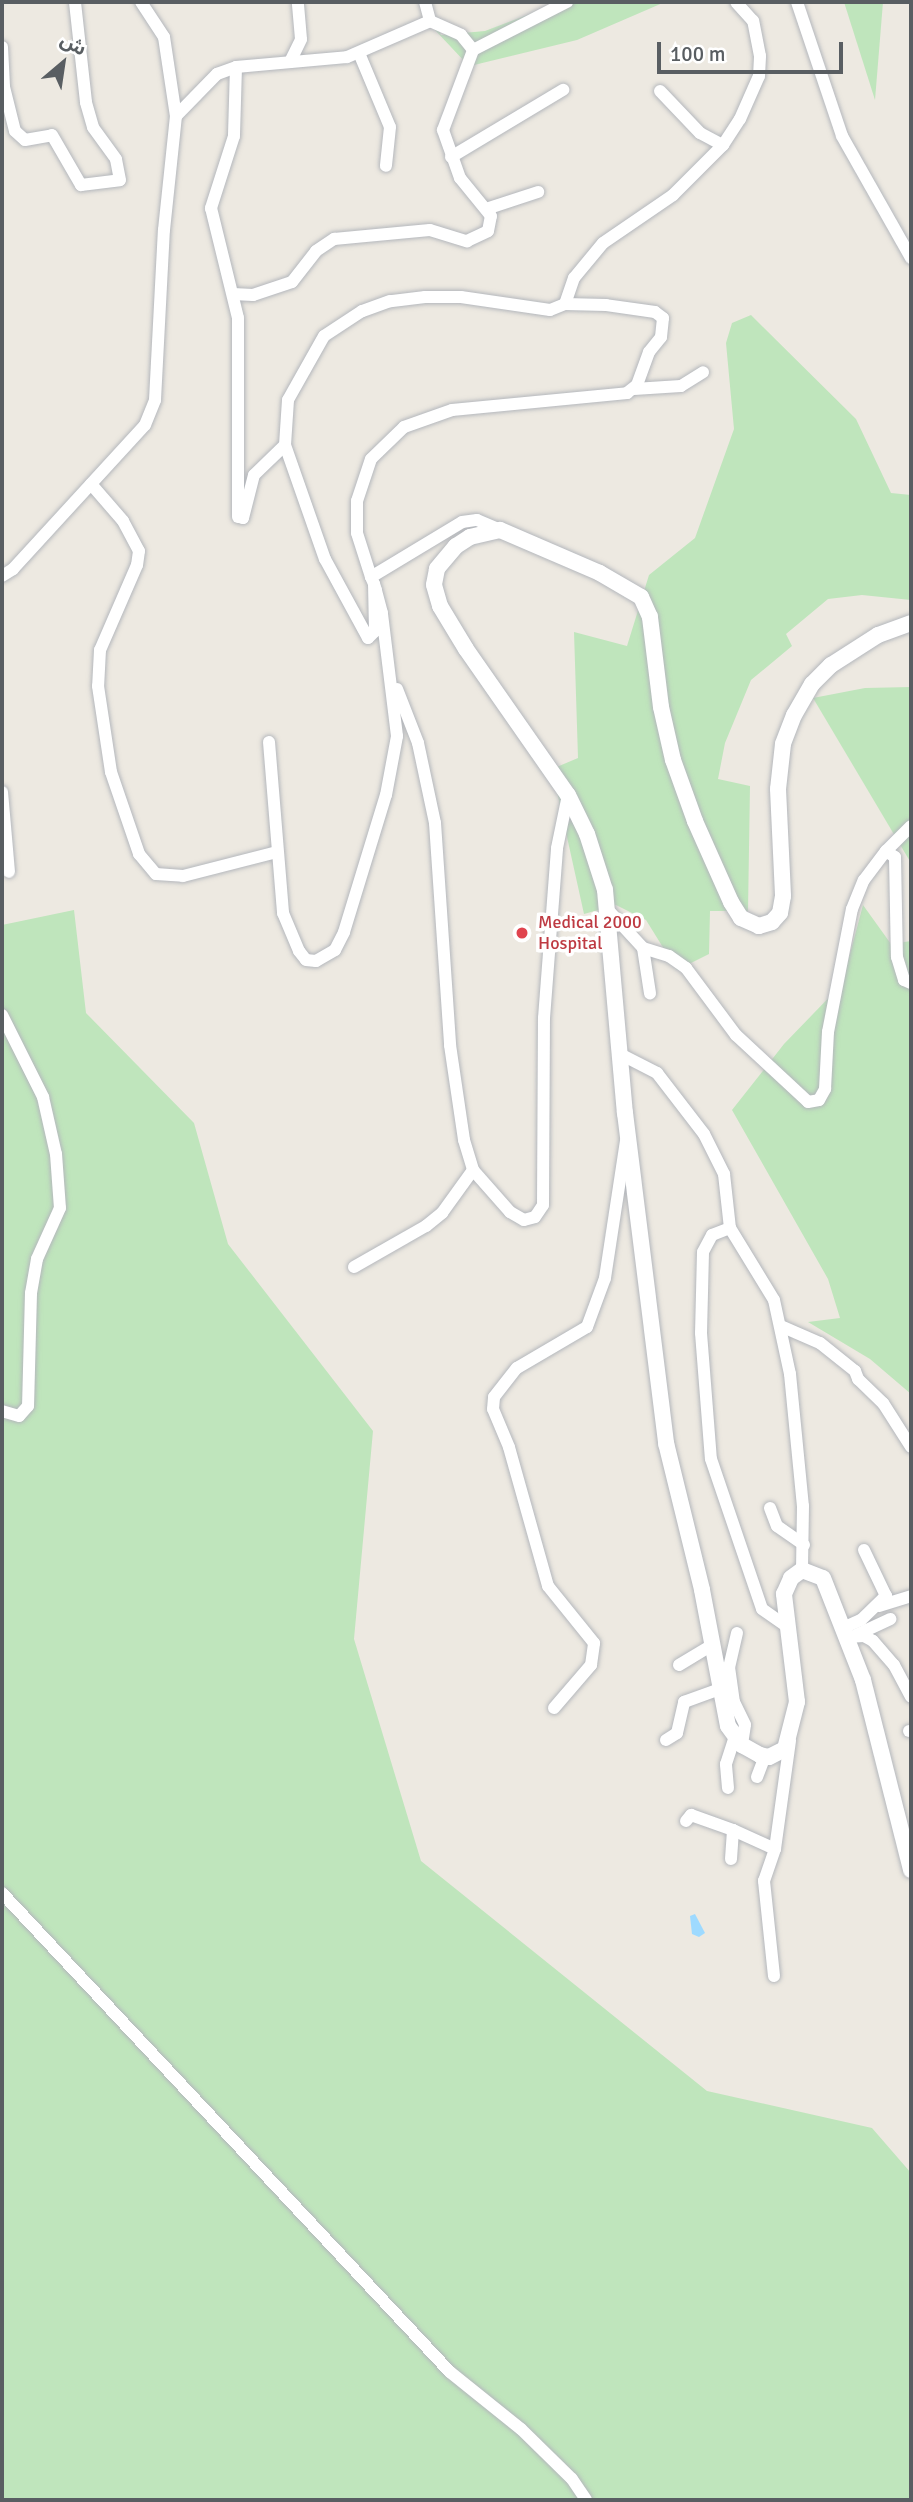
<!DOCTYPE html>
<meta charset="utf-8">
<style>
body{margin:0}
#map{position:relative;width:913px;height:2502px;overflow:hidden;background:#ede9e1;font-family:Signika,"Noto Sans Arabic",sans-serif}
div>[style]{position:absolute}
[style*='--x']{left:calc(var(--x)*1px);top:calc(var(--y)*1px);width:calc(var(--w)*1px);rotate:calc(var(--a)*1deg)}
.green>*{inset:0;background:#bfe5bc}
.water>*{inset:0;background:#9edaff}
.roads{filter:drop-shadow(0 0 2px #b4b7bc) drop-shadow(0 0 2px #b4b7bc)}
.minor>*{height:12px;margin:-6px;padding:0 6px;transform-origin:6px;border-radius:6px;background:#fff}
.tertiary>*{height:16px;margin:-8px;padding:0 8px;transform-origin:8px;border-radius:8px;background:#fff}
.dots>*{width:19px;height:19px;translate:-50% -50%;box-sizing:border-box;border:4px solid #fff;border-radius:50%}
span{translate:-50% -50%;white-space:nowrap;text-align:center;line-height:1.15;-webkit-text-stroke:7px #fff;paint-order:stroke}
.health-label{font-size:18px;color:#be3a42}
.left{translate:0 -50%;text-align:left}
.frame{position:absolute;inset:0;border:4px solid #595e62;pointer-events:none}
.north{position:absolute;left:28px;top:28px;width:70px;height:70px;-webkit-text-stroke:5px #fff;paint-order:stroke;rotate:29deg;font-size:19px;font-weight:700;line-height:28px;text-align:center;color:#595e62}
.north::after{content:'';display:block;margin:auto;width:24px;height:32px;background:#595e62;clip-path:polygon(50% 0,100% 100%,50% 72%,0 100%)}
.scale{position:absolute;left:657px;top:42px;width:186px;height:32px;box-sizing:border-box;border:4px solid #595e62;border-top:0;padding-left:9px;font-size:21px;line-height:24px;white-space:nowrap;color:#595e62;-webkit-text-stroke:5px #fff;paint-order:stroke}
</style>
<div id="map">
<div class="green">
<i style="clip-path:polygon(428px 2px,441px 35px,485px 31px,562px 2px,665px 2px,577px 40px,474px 65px,467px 64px,434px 29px)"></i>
<i style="clip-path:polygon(844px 2px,883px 2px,875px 100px)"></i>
<i style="clip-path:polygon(751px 315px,856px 419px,891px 493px,911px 495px,911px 600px,862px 595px,828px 599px,786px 634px,792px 646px,751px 680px,725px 743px,718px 779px,750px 786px,748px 911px,710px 911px,709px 954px,677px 970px,646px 920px,616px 905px,584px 914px,552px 769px,578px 758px,574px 632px,627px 646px,649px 575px,695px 538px,734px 429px,726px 343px,732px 323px)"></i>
<i style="clip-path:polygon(911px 687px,911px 863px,813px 698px,865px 688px)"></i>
<i style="clip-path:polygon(863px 905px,891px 944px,911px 941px,911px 1394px,870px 1359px,808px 1322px,840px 1318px,828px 1279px,732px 1110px,784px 1044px,842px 984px)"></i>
<i style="clip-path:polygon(74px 910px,86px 1013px,194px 1123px,228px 1244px,373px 1431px,354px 1639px,421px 1861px,707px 2091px,872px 2128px,911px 2173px,911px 2500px,2px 2500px,2px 925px)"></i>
</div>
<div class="water">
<i style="clip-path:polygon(695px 1914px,705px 1933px,699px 1937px,692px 1934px,690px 1916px)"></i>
</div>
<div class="roads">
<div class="minor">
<i style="--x:141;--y:2;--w:42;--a:56.7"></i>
<i style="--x:164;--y:37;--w:80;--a:81.4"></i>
<i style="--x:425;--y:2;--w:20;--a:75"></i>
<i style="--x:430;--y:21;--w:34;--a:24"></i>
<i style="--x:461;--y:35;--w:19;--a:51"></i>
<i style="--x:473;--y:50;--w:106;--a:-27.1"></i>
<i style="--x:797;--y:2;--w:141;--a:71.4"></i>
<i style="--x:842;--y:136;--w:140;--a:60.5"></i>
<i style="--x:2;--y:47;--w:40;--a:87.1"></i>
<i style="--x:4;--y:87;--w:45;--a:76"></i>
<i style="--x:15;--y:131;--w:13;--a:42"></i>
<i style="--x:25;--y:140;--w:27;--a:-10"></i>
<i style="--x:52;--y:135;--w:58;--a:59.9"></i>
<i style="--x:81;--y:185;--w:39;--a:-7"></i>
<i style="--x:120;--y:180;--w:21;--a:-101"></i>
<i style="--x:116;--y:159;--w:39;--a:-126"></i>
<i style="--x:93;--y:127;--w:26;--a:-106"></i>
<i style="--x:86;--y:102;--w:101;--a:-96.3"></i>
<i style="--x:359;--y:53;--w:80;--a:67.3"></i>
<i style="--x:390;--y:127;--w:39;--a:96"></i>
<i style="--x:290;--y:62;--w:25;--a:-64"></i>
<i style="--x:301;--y:39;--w:37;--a:-95"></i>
<i style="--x:236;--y:67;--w:69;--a:91.7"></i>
<i style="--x:234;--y:136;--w:76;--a:107.7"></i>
<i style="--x:211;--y:208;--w:113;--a:76.2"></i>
<i style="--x:238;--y:318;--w:199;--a:90"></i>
<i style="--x:660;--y:91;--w:58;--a:46.4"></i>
<i style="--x:700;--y:133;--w:26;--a:28"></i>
<i style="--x:451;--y:157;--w:131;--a:-30.9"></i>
<i style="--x:486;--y:209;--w:55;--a:-18.1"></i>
<i style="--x:233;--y:294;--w:20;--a:3"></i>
<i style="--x:253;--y:295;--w:41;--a:-18.4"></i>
<i style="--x:292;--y:282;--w:39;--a:-52"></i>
<i style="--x:316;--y:251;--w:22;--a:-34"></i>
<i style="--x:334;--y:239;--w:96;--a:-5.4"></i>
<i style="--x:430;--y:230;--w:39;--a:17"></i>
<i style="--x:467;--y:241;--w:23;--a:-25"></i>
<i style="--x:488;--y:231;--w:15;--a:-79"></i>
<i style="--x:491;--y:216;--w:49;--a:-129.2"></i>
<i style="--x:460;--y:178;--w:51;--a:-109.5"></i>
<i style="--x:443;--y:130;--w:85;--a:-69.4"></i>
<i style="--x:565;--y:304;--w:28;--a:-71"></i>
<i style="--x:574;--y:278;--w:45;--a:-50.4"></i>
<i style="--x:603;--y:243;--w:85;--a:-34.4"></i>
<i style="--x:673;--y:195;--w:71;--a:-45"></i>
<i style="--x:723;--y:145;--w:31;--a:-57"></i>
<i style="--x:740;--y:119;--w:47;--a:-66.2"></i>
<i style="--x:759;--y:76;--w:20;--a:-87"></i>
<i style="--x:760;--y:56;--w:36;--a:-101"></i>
<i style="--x:753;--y:21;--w:25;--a:-132"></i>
<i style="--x:634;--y:389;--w:47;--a:-3.7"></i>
<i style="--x:681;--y:386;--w:26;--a:-32"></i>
<i style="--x:91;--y:484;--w:49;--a:49.1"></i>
<i style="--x:123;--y:521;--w:34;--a:62"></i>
<i style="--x:139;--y:551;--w:14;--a:98"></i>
<i style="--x:137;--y:565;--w:93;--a:113.5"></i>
<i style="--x:100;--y:650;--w:36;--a:93"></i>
<i style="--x:98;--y:686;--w:87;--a:81.4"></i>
<i style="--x:111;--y:772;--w:87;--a:71.1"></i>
<i style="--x:139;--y:854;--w:26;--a:50"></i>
<i style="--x:156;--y:874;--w:27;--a:4"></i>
<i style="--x:183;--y:876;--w:97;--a:-14.3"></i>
<i style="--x:239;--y:517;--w:4;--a:14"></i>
<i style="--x:243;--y:518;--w:44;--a:-75.7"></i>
<i style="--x:254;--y:475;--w:43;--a:-44.1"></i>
<i style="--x:2;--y:576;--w:13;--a:-32"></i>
<i style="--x:13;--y:569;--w:195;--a:-47.5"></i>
<i style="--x:145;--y:425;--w:27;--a:-68"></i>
<i style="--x:155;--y:400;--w:170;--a:-87"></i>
<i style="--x:164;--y:230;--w:115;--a:-84"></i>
<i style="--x:176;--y:116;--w:59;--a:-45.7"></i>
<i style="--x:217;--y:74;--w:20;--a:-20"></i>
<i style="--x:236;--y:67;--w:111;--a:-5.1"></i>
<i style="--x:347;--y:57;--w:90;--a:-23.4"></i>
<i style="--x:371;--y:577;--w:106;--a:-31.1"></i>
<i style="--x:462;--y:522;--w:15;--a:-8"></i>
<i style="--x:477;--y:520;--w:25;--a:23"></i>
<i style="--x:397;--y:689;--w:58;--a:68.7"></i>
<i style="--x:418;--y:743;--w:82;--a:78"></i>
<i style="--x:435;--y:823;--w:223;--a:86.1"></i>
<i style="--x:450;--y:1045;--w:96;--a:81.6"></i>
<i style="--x:464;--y:1140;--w:31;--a:73"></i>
<i style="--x:473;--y:1170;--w:56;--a:48.6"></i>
<i style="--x:510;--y:1212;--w:16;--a:30"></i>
<i style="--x:524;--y:1220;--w:11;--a:-15"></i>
<i style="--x:535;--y:1217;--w:14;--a:-56"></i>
<i style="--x:543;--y:1205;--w:187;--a:-89.7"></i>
<i style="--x:544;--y:1018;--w:170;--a:-85.6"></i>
<i style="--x:557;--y:848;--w:54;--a:-78.3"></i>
<i style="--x:269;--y:742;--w:172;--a:85.3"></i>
<i style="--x:283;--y:913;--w:41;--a:67.2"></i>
<i style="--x:299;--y:951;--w:11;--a:52"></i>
<i style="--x:306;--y:960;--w:10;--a:6"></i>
<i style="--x:316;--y:961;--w:22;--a:-30"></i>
<i style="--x:335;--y:950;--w:20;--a:-63"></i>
<i style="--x:344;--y:932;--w:143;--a:-73"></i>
<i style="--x:386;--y:795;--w:60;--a:-79.4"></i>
<i style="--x:397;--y:736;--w:124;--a:-97"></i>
<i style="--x:382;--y:613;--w:24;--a:-105"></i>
<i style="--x:376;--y:590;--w:6;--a:-108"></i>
<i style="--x:374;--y:584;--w:8;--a:-113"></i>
<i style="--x:371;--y:577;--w:46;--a:-107.7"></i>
<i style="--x:357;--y:533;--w:32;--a:-90"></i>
<i style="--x:357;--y:501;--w:44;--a:-71.6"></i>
<i style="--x:371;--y:459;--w:46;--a:-44.1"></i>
<i style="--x:404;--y:427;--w:51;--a:-19.5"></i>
<i style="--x:452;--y:410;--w:176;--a:-5.5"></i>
<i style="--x:627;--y:393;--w:13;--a:-39"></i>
<i style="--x:637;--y:385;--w:35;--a:-70"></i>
<i style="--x:649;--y:352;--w:19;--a:-51"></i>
<i style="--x:661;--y:337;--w:19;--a:-84"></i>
<i style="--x:663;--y:318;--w:10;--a:-143"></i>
<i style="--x:655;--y:312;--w:49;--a:-171.9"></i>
<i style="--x:606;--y:305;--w:41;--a:-178.6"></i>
<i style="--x:565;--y:304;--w:16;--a:158"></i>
<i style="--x:550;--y:310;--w:90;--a:-171.7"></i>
<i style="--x:461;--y:297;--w:36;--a:180"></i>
<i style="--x:425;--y:297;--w:35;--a:173"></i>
<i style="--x:390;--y:301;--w:30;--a:160"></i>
<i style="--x:362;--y:311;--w:45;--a:146.7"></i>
<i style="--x:324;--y:336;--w:73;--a:119.4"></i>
<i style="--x:288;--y:400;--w:45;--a:93.8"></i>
<i style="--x:285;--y:445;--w:121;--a:70.7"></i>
<i style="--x:325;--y:559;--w:90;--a:61.4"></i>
<i style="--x:368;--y:638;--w:10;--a:-45"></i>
<i style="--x:375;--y:631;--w:47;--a:-91.2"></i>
<i style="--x:2;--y:792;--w:80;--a:85"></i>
<i style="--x:886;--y:851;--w:35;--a:-45"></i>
<i style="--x:609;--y:911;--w:50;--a:47.4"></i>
<i style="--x:643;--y:948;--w:27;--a:17"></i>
<i style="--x:669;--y:956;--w:21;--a:35"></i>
<i style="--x:686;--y:968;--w:84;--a:53.3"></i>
<i style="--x:736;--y:1035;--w:98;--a:42.9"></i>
<i style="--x:808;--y:1102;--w:11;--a:-10"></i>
<i style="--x:819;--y:1100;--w:13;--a:-61"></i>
<i style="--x:825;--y:1089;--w:57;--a:-87"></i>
<i style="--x:828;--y:1032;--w:125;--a:-79"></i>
<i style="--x:852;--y:909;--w:31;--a:-68"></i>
<i style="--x:864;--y:880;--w:36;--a:-53"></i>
<i style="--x:886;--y:851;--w:11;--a:34"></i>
<i style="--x:895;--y:857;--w:100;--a:88.9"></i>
<i style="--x:897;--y:957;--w:24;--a:73"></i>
<i style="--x:904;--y:980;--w:8;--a:23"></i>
<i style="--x:643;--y:948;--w:46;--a:81.2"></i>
<i style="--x:2;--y:1015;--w:92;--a:63.4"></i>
<i style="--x:43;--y:1097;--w:58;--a:77.2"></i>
<i style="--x:56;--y:1154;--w:54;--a:85.8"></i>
<i style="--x:60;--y:1208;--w:56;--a:114.3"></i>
<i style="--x:37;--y:1259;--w:35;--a:100"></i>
<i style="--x:31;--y:1293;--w:113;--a:91.5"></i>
<i style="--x:28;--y:1406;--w:13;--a:132"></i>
<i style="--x:19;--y:1416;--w:18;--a:-164"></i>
<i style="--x:620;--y:1054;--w:42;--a:27.2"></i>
<i style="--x:657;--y:1073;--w:77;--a:52.4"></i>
<i style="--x:704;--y:1134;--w:45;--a:63.4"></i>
<i style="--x:724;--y:1174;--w:54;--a:83.7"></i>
<i style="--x:730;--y:1228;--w:84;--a:58.6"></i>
<i style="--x:774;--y:1300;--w:76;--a:77.8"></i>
<i style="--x:790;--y:1374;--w:133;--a:84.4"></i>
<i style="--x:803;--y:1506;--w:64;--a:90.9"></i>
<i style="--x:730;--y:1228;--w:19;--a:159"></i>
<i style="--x:712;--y:1235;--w:19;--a:118"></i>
<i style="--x:703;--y:1252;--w:81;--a:91.4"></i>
<i style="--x:701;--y:1333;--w:126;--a:85.5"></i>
<i style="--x:711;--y:1459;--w:158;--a:71.2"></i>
<i style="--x:762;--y:1609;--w:28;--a:35"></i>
<i style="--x:354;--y:1267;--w:83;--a:-29.7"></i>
<i style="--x:426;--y:1226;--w:21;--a:-39"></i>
<i style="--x:442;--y:1213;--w:53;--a:-54.2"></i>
<i style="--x:783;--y:1327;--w:40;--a:23.4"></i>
<i style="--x:820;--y:1343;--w:45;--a:38.7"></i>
<i style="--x:855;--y:1371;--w:9;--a:69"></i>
<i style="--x:858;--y:1379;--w:35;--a:44"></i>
<i style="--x:883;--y:1403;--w:52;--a:57.5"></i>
<i style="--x:770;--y:1508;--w:19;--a:69"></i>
<i style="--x:777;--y:1526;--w:33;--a:35"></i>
<i style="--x:879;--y:1606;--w:34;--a:-17"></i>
<i style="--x:845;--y:1627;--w:17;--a:-24"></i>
<i style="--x:861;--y:1620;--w:35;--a:-44"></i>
<i style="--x:886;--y:1596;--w:51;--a:-115.6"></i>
<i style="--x:737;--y:1633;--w:35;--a:103"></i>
<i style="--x:729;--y:1667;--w:35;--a:82"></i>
<i style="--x:734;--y:1702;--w:25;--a:64"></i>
<i style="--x:745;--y:1725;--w:20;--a:99"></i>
<i style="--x:856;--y:1635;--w:38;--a:-25"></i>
<i style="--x:847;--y:1637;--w:17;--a:-3"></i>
<i style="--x:864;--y:1636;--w:10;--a:29"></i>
<i style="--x:873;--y:1641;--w:32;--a:49"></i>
<i style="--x:894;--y:1665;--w:36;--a:62"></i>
<i style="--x:679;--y:1665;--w:37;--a:-31"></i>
<i style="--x:554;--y:1708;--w:57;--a:-49.3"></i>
<i style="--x:591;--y:1665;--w:22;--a:-82"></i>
<i style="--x:594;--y:1643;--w:73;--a:-128.9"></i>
<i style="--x:548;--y:1586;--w:144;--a:-105.7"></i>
<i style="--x:509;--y:1447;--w:41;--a:-112.8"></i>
<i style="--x:493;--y:1409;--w:12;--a:-85"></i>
<i style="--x:494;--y:1397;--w:37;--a:-52"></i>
<i style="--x:517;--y:1368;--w:81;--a:-30.4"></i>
<i style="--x:587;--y:1327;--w:52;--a:-69.8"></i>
<i style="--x:605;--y:1278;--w:140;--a:-81.3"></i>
<i style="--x:909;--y:1731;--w:2;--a:0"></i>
<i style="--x:666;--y:1740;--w:13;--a:-32"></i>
<i style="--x:677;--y:1733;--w:32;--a:-77"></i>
<i style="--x:684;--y:1702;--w:37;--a:-20"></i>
<i style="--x:757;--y:1777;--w:22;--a:-69"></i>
<i style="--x:728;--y:1788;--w:24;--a:-95"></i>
<i style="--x:726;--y:1764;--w:28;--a:-72"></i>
<i style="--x:686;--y:1821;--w:8;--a:-50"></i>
<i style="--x:691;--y:1815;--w:45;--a:19.7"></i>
<i style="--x:731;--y:1859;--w:29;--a:-86"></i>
<i style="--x:733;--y:1830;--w:46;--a:24.3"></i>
<i style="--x:2;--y:1893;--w:656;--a:46.92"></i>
<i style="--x:450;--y:2372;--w:91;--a:38.8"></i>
<i style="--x:521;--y:2429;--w:71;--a:44.4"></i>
<i style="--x:572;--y:2479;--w:25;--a:56"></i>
<i style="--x:774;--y:1976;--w:96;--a:-96"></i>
<i style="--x:764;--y:1881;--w:34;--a:-71"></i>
<i style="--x:775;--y:1849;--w:109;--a:-82.1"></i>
</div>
<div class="tertiary">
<i style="--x:911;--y:623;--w:35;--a:160"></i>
<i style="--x:878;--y:635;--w:56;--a:147.4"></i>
<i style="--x:831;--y:665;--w:27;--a:135"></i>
<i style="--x:812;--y:684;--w:36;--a:120"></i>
<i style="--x:794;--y:715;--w:31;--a:111"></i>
<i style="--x:783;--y:744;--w:45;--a:96.3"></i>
<i style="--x:778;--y:789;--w:107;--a:87.3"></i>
<i style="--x:783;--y:896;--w:17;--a:100"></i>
<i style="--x:780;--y:913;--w:12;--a:132"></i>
<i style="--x:772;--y:922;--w:14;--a:163"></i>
<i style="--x:759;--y:926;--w:20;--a:-156"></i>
<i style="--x:741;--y:918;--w:19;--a:-122"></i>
<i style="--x:731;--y:902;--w:89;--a:-114"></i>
<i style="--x:695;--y:821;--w:65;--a:-109.8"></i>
<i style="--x:673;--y:760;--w:54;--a:-102.8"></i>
<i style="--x:661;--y:707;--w:91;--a:-97"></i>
<i style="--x:650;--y:617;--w:22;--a:-114"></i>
<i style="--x:641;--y:597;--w:48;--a:-149.7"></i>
<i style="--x:600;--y:573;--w:109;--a:-156.7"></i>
<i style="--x:500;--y:530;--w:31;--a:167"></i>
<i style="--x:470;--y:537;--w:17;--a:147"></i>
<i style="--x:456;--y:546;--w:30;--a:130"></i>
<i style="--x:437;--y:569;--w:16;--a:101"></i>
<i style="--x:434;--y:585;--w:22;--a:74"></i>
<i style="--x:440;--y:606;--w:50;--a:58.8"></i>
<i style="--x:466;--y:649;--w:178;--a:55.1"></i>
<i style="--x:568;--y:795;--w:43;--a:64"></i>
<i style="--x:587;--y:834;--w:59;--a:72.2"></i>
<i style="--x:605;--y:890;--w:224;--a:84.9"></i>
<i style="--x:625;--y:1113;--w:333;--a:82.9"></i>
<i style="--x:666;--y:1443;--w:151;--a:76.2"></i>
<i style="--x:702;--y:1590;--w:138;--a:79.2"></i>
<i style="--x:728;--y:1726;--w:24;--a:54"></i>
<i style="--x:742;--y:1745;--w:21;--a:29"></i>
<i style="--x:760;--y:1755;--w:9;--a:13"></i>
<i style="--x:769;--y:1757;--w:18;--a:-27"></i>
<i style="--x:785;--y:1749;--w:49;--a:-75.7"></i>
<i style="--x:797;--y:1702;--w:109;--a:-96.9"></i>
<i style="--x:784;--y:1594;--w:17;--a:-66"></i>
<i style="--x:791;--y:1578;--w:14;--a:-36"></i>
<i style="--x:802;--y:1570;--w:22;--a:21"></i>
<i style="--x:823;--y:1578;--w:110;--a:68.6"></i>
<i style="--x:863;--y:1680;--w:196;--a:75.8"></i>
</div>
</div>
<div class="dots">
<i style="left:522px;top:933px;background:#e0444e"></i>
</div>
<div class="health-label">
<span class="left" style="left:538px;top:933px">Medical 2000<br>Hospital</span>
</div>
<div class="frame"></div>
<div class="north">ش</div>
<div class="scale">100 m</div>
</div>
